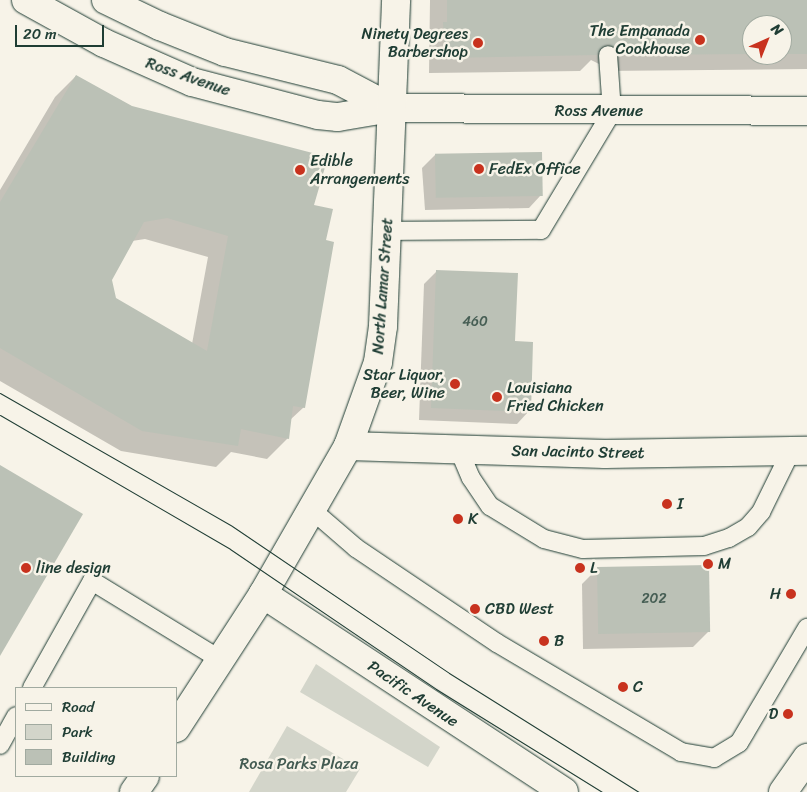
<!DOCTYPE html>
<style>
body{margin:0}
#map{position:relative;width:807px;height:792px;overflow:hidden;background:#f7f3e8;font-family:Sriracha,sans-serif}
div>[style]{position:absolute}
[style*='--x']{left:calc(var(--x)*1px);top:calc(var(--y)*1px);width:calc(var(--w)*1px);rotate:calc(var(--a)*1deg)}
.green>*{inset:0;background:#d3d5ca}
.shadow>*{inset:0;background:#0003}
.building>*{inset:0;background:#bbc1b6;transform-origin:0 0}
.roads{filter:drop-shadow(0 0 1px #1f3d34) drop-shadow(0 0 1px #1f3d34)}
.lane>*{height:18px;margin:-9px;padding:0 9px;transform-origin:9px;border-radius:9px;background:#f7f3e8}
.street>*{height:28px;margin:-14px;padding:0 14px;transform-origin:14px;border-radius:14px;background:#f7f3e8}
.secondary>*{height:28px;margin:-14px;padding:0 14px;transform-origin:14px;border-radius:14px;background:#f7f3e8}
.tram>*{height:1px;margin:-0.5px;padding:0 0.5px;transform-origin:0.5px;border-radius:0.5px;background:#1f3d34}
.dots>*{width:14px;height:14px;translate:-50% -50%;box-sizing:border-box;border:2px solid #f7f3e8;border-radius:50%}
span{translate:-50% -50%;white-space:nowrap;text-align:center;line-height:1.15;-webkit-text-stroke:5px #f7f3e8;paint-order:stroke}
.number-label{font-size:14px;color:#465e54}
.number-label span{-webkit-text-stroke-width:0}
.poi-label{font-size:16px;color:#1f3d34}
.right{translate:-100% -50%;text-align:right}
.left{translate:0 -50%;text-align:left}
.street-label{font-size:16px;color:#1f3d34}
.park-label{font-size:16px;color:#435b52}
.legend{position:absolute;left:15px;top:687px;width:162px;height:90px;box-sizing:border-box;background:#f7f3e8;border:1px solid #a1aaa0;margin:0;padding:6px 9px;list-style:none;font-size:15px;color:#1f3d34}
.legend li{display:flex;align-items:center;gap:10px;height:25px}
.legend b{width:25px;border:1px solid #a1aaa0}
.north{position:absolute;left:742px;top:15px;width:50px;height:50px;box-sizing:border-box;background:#f7f3e8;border:1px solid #a1aaa0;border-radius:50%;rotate:44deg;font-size:14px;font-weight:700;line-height:20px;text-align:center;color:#1f3d34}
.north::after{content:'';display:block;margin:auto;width:18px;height:22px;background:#c8321e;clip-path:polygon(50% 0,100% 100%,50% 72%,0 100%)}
.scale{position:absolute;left:15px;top:25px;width:89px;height:22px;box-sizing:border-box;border:2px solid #1f3d34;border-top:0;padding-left:6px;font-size:15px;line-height:18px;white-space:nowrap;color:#1f3d34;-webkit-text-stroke:4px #f7f3e8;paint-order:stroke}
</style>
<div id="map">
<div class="green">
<i style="clip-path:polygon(316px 664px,440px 747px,428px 767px,300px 692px)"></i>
<i style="clip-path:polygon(287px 726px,360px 769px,346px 792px,249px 792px)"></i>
</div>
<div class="shadow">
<i style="clip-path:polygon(evenodd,430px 0,807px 0,807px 69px,603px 71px,601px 65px,591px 60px,580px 71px,429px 73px,430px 0,752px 25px,782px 25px,782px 55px,752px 55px,752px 25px)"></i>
<i style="clip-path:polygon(evenodd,76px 76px,313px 206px,324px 241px,304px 407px,290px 420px,288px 438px,267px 459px,231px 452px,216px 467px,121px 451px,0 381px,0 190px,55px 97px,76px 76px,145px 239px,208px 257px,192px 344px,115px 299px,110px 280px,132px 241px,145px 239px)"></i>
<i style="clip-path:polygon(435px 155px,541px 195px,529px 208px,425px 210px,422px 168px)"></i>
<i style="clip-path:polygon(437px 271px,514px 342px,529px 411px,517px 424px,419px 420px,424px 284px)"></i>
<i style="clip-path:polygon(598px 568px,709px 631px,693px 647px,583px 649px,582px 584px)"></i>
</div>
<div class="building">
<i style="clip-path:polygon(447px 0,807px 0,807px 54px,782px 54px,782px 25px,752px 25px,752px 54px,619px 55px,616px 49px,608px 44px,602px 47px,597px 55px,445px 58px,443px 22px,447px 22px)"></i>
<i style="clip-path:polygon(evenodd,76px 75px,132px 106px,328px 157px,314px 205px,333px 209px,326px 240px,334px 242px,305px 408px,293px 406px,289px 439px,241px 429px,238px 446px,142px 431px,0 348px,0 202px,76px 75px,167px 218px,228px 236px,207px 351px,116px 298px,112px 280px,144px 222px,167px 218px)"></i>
<i style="left:542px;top:152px;width:44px;height:107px;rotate:89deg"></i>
<i style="clip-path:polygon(436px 270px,518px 273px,515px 341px,533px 342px,531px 412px,431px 408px)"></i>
<i style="clip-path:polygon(0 465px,83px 514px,0 656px)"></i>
<i style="left:709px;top:565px;width:67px;height:112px;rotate:89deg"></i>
</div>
<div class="roads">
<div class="lane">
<i style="--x:388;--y:231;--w:153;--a:-0.4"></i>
<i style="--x:541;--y:230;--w:138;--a:-59"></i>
<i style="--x:612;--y:112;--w:57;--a:-94"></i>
<i style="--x:459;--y:450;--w:30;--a:67"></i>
<i style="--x:471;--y:478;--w:34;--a:56"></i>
<i style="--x:490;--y:506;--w:63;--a:31.4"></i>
<i style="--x:544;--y:539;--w:40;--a:14.4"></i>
<i style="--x:583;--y:549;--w:121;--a:-1.4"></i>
<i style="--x:704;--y:546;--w:26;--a:-18"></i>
<i style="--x:729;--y:538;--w:22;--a:-30"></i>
<i style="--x:748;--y:527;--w:20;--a:-49"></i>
<i style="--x:761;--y:512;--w:68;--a:-63.8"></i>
<i style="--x:312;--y:510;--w:58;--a:40.8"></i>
<i style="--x:356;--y:548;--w:170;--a:34"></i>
<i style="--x:497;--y:643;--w:214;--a:30.6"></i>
<i style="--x:681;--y:752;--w:34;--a:10"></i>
<i style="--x:714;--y:758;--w:29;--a:-31"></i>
<i style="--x:739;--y:743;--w:134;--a:-59.4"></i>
<i style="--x:32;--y:688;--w:123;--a:-60.7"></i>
<i style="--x:92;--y:581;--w:151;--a:31.5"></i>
<i style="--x:0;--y:745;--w:33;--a:-61"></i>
</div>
<div class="street">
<i style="--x:263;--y:594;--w:360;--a:33.3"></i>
</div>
<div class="secondary">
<i style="--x:26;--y:0;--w:89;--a:28.9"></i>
<i style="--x:104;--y:43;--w:96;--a:23.9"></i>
<i style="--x:192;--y:82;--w:130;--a:14.7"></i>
<i style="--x:318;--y:115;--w:20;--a:6"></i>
<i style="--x:338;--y:117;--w:54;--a:-9.6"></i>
<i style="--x:391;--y:108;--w:416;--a:0.4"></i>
<i style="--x:106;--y:0;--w:60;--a:25.7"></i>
<i style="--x:160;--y:26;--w:70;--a:21.8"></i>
<i style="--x:225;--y:52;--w:116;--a:13.9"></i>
<i style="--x:338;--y:80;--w:60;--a:27.8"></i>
<i style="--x:348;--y:446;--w:257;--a:1.8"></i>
<i style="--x:605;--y:454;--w:202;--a:-0.9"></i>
<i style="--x:176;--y:728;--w:160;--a:-57"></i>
<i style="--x:263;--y:594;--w:171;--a:-60.1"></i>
<i style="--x:348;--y:446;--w:89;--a:-70.3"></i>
<i style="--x:378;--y:362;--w:36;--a:-82"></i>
<i style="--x:383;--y:326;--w:326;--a:-87.7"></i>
<i style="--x:134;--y:792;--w:19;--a:-55"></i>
<i style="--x:783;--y:792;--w:42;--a:-54.8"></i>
</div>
</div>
<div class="tram">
<i style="--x:0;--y:393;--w:267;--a:29.8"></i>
<i style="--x:232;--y:526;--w:262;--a:34.1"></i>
<i style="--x:449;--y:673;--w:224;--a:32.1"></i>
<i style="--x:0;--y:415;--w:266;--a:30.2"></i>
<i style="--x:230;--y:549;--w:249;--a:34.2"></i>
<i style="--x:436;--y:689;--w:195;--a:31.8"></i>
</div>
<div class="dots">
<i style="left:700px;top:40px;background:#c8321e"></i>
<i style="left:478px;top:43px;background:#c8321e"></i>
<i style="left:479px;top:169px;background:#c8321e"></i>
<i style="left:300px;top:170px;background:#c8321e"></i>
<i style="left:455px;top:384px;background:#c8321e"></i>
<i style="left:497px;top:397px;background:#c8321e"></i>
<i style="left:667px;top:504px;background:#c8321e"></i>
<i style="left:458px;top:519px;background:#c8321e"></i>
<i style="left:708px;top:564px;background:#c8321e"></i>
<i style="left:26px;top:568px;background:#c8321e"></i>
<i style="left:580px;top:568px;background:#c8321e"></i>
<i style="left:791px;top:594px;background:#c8321e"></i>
<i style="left:475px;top:609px;background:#c8321e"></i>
<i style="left:544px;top:641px;background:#c8321e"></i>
<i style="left:623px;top:687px;background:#c8321e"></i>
<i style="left:788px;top:714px;background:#c8321e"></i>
</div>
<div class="number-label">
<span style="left:475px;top:322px">460</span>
<span style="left:654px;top:599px">202</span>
</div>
<div class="poi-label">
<span class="right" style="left:690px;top:40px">The Empanada<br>Cookhouse</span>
<span class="right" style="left:468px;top:43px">Ninety Degrees<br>Barbershop</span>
<span class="left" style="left:310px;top:170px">Edible<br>Arrangements</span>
<span class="left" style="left:489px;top:169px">FedEx Office</span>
<span class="right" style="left:445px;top:384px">Star Liquor,<br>Beer, Wine</span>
<span class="left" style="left:507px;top:397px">Louisiana<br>Fried Chicken</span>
<span class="left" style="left:677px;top:504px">I</span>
<span class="left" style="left:468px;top:519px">K</span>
<span class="left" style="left:718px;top:564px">M</span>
<span class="left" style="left:36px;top:568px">line design</span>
<span class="left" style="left:590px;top:568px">L</span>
<span class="right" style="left:781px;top:594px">H</span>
<span class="left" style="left:485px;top:609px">CBD West</span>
<span class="left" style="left:554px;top:641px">B</span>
<span class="left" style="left:633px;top:687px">C</span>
<span class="right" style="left:778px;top:714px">D</span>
</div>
<div class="street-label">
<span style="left:188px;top:77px;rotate:19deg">Ross Avenue</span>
<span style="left:599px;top:111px">Ross Avenue</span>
<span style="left:383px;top:286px;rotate:-86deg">North Lamar Street</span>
<span style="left:578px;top:452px;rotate:1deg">San Jacinto Street</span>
<span style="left:413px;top:694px;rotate:34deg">Pacific Avenue</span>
</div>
<div class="park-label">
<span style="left:299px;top:764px">Rosa Parks Plaza</span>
</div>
<ul class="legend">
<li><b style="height:6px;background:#f7f3e8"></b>Road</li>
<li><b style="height:14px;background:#d3d5ca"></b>Park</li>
<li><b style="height:14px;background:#bbc1b6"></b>Building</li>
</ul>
<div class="north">N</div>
<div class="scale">20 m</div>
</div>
